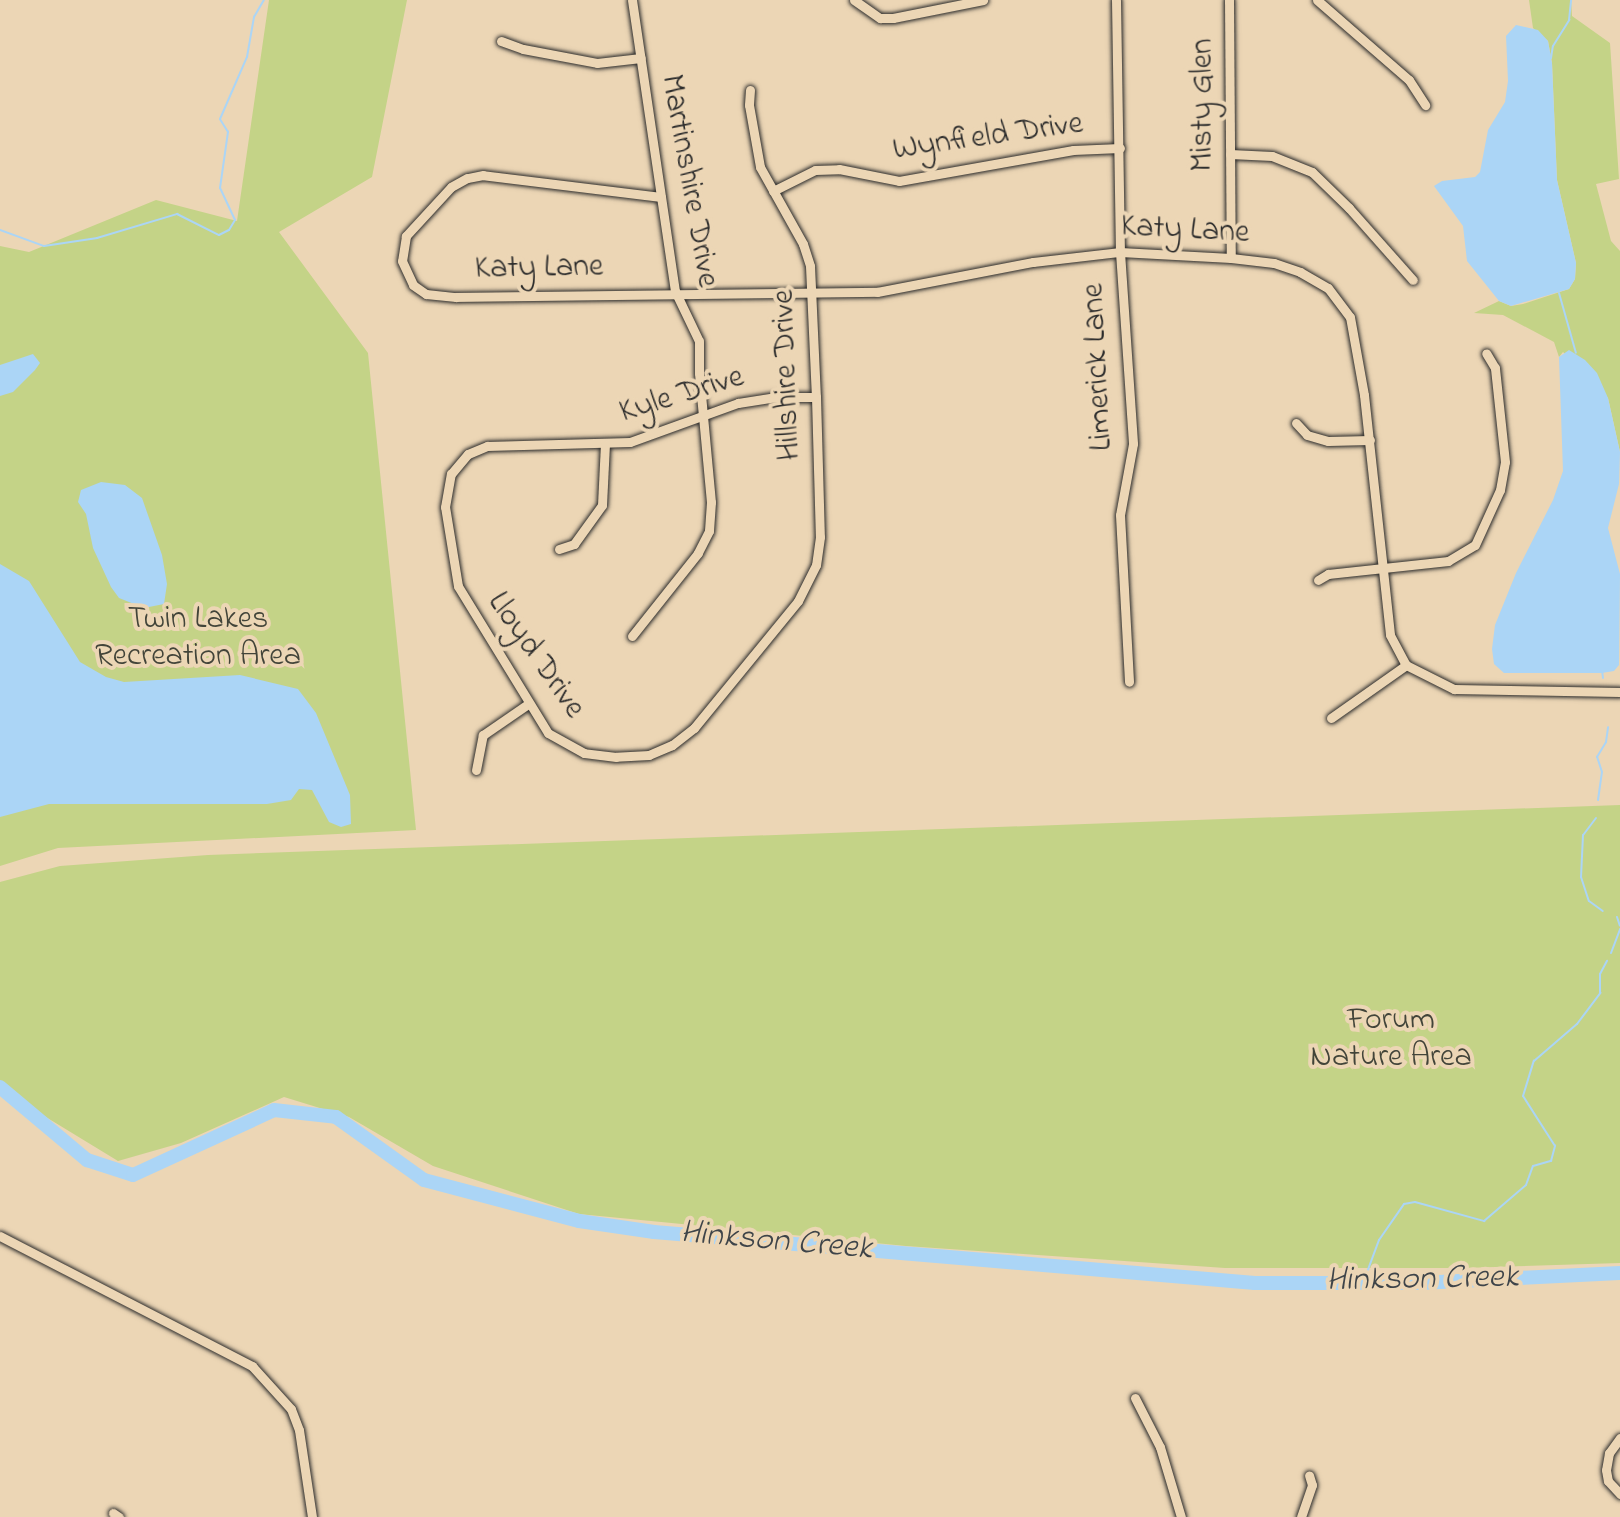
<!DOCTYPE html>
<style>
body{margin:0}
#map{position:relative;width:1620px;height:1517px;overflow:hidden;background:#ecd6b5;font-family:"Indie Flower",sans-serif}
div>[style]{position:absolute}
[style*='--x']{left:calc(var(--x)*1px);top:calc(var(--y)*1px);width:calc(var(--w)*1px);rotate:calc(var(--a)*1deg)}
.green>*{inset:0;background:#c4d387}
.water>*{inset:0;background:#abd5f6}
.stream>*{height:2px;margin:-1px;padding:0 1px;transform-origin:1px;border-radius:1px;background:#abd5f6}
.river>*{height:14px;margin:-7px;padding:0 7px;transform-origin:7px;border-radius:7px;background:#abd5f6}
.roads{filter:drop-shadow(0 0 2px #2b2b2b) drop-shadow(0 0 2px #2b2b2b)}
.minor>*{height:9px;margin:-4.5px;padding:0 4.5px;transform-origin:4.5px;border-radius:4.5px;background:#ecd6b5}
span{translate:-50% -50%;white-space:nowrap;text-align:center;line-height:1.15;-webkit-text-stroke:8px #ecd6b5;paint-order:stroke}
.street-label{font-size:32px;color:#2b2b2b}
.park-label{font-size:32px;color:#424439}
.water-label{font-size:34px;color:#3e4449;font-style:italic}
</style>
<div id="map">
<div class="green">
<i style="clip-path:polygon(269px 0,407px 0,372px 177px,279px 232px,368px 353px,416px 830px,58px 848px,0 866px,0 246px,29px 252px,156px 200px,237px 221px)"></i>
<i style="clip-path:polygon(1529px 0,1571px 0,1572px 16px,1610px 43px,1619px 179px,1596px 184px,1611px 241px,1620px 251px,1620px 452px,1608px 398px,1563px 352px,1559px 357px,1554px 342px,1503px 315px,1474px 313px,1499px 301px,1511px 306px,1523px 304px,1569px 289px,1575px 279px,1576px 263px,1557px 180px,1552px 63px,1548px 41px,1533px 28px)"></i>
<i style="clip-path:polygon(1620px 805px,1620px 1263px,1464px 1268px,1225px 1268px,906px 1246px,579px 1214px,433px 1166px,349px 1117px,284px 1097px,181px 1143px,118px 1161px,36px 1111px,0 1081px,0 882px,60px 866px,208px 855px)"></i>
</div>
<div class="water">
<i style="clip-path:polygon(1516px 25px,1538px 30px,1548px 41px,1552px 63px,1557px 180px,1576px 263px,1575px 279px,1569px 289px,1511px 306px,1499px 301px,1467px 261px,1463px 226px,1434px 186px,1442px 181px,1475px 177px,1480px 172px,1488px 130px,1505px 102px,1508px 81px,1506px 36px)"></i>
<i style="clip-path:polygon(1569px 350px,1585px 360px,1597px 373px,1608px 398px,1620px 452px,1619px 484px,1608px 528px,1620px 574px,1619px 665px,1614px 671px,1602px 673px,1504px 673px,1494px 664px,1492px 649px,1495px 625px,1516px 573px,1553px 500px,1563px 471px,1559px 357px)"></i>
<i style="clip-path:polygon(33px 354px,40px 363px,35px 370px,13px 392px,0 396px,0 365px)"></i>
<i style="clip-path:polygon(101px 482px,125px 485px,142px 498px,162px 555px,167px 584px,164px 604px,144px 608px,119px 598px,111px 587px,93px 548px,86px 514px,78px 502px,81px 490px)"></i>
<i style="clip-path:polygon(0 564px,29px 581px,80px 662px,106px 677px,124px 682px,240px 675px,298px 689px,316px 713px,350px 795px,351px 824px,341px 827px,329px 822px,312px 790px,299px 789px,291px 800px,267px 804px,49px 804px,0 817px)"></i>
</div>
<div class="stream">
<i style="--x:1551;--y:58;--w:12;--a:-81"></i>
<i style="--x:1553;--y:46;--w:31;--a:-58"></i>
<i style="--x:1569;--y:20;--w:20;--a:-84"></i>
<i style="--x:0;--y:230;--w:47;--a:20"></i>
<i style="--x:44;--y:246;--w:54;--a:-8.6"></i>
<i style="--x:97;--y:238;--w:84;--a:-16.7"></i>
<i style="--x:177;--y:214;--w:47;--a:26.6"></i>
<i style="--x:219;--y:235;--w:11;--a:-27"></i>
<i style="--x:229;--y:230;--w:12;--a:-59"></i>
<i style="--x:235;--y:220;--w:35;--a:-115"></i>
<i style="--x:220;--y:188;--w:57;--a:-81.9"></i>
<i style="--x:228;--y:132;--w:15;--a:-122"></i>
<i style="--x:220;--y:119;--w:68;--a:-66.5"></i>
<i style="--x:247;--y:57;--w:41;--a:-80.1"></i>
<i style="--x:254;--y:17;--w:20;--a:-60"></i>
<i style="--x:1559;--y:293;--w:62;--a:74.2"></i>
<i style="--x:1602;--y:670;--w:8;--a:83"></i>
<i style="--x:1598;--y:800;--w:28;--a:-82"></i>
<i style="--x:1602;--y:772;--w:16;--a:-108"></i>
<i style="--x:1597;--y:757;--w:17;--a:-59"></i>
<i style="--x:1606;--y:742;--w:15;--a:-82"></i>
<i style="--x:1596;--y:818;--w:21;--a:127"></i>
<i style="--x:1583;--y:835;--w:42;--a:92.7"></i>
<i style="--x:1581;--y:877;--w:25;--a:72"></i>
<i style="--x:1589;--y:901;--w:17;--a:36"></i>
<i style="--x:1617;--y:917;--w:9;--a:72"></i>
<i style="--x:1611;--y:953;--w:26;--a:-69"></i>
<i style="--x:1363;--y:1283;--w:46;--a:-69.6"></i>
<i style="--x:1379;--y:1240;--w:44;--a:-55.2"></i>
<i style="--x:1404;--y:1204;--w:11;--a:-10"></i>
<i style="--x:1415;--y:1202;--w:72;--a:15.4"></i>
<i style="--x:1484;--y:1221;--w:55;--a:-40.6"></i>
<i style="--x:1526;--y:1185;--w:20;--a:-70"></i>
<i style="--x:1533;--y:1166;--w:19;--a:-16"></i>
<i style="--x:1551;--y:1161;--w:16;--a:-75"></i>
<i style="--x:1555;--y:1146;--w:59;--a:-122.6"></i>
<i style="--x:1523;--y:1096;--w:37;--a:-73"></i>
<i style="--x:1534;--y:1061;--w:57;--a:-40.7"></i>
<i style="--x:1577;--y:1024;--w:39;--a:-53"></i>
<i style="--x:1600;--y:993;--w:19;--a:-90"></i>
<i style="--x:1600;--y:974;--w:15;--a:-62"></i>
</div>
<div class="river">
<i style="--x:0;--y:1087;--w:114;--a:40"></i>
<i style="--x:87;--y:1160;--w:48;--a:18.1"></i>
<i style="--x:133;--y:1175;--w:155;--a:-24.7"></i>
<i style="--x:274;--y:1110;--w:62;--a:6.4"></i>
<i style="--x:336;--y:1117;--w:108;--a:35.6"></i>
<i style="--x:424;--y:1180;--w:160;--a:14.8"></i>
<i style="--x:579;--y:1221;--w:76;--a:8.3"></i>
<i style="--x:654;--y:1232;--w:603;--a:4.85"></i>
<i style="--x:1255;--y:1283;--w:165;--a:0"></i>
<i style="--x:1420;--y:1283;--w:200;--a:-2.9"></i>
</div>
<div class="roads">
<div class="minor">
<i style="--x:632;--y:0;--w:294;--a:81.6"></i>
<i style="--x:675;--y:291;--w:55;--a:64.4"></i>
<i style="--x:699;--y:341;--w:32;--a:90"></i>
<i style="--x:699;--y:373;--w:130;--a:84.7"></i>
<i style="--x:711;--y:502;--w:29;--a:94"></i>
<i style="--x:709;--y:531;--w:25;--a:117"></i>
<i style="--x:698;--y:553;--w:106;--a:128.5"></i>
<i style="--x:854;--y:0;--w:32;--a:35"></i>
<i style="--x:880;--y:18;--w:13;--a:0"></i>
<i style="--x:893;--y:18;--w:92;--a:-11.3"></i>
<i style="--x:1116;--y:0;--w:252;--a:89.1"></i>
<i style="--x:1120;--y:252;--w:192;--a:86.1"></i>
<i style="--x:1133;--y:444;--w:72;--a:100.4"></i>
<i style="--x:1120;--y:515;--w:167;--a:86.9"></i>
<i style="--x:1229;--y:0;--w:258;--a:89.6"></i>
<i style="--x:1317;--y:0;--w:122;--a:41"></i>
<i style="--x:1409;--y:80;--w:30;--a:57"></i>
<i style="--x:501;--y:41;--w:23;--a:20"></i>
<i style="--x:523;--y:49;--w:75;--a:10.7"></i>
<i style="--x:597;--y:63;--w:44;--a:-6.5"></i>
<i style="--x:750;--y:90;--w:15;--a:94"></i>
<i style="--x:749;--y:105;--w:63;--a:79.9"></i>
<i style="--x:760;--y:167;--w:88;--a:60.8"></i>
<i style="--x:803;--y:244;--w:23;--a:72"></i>
<i style="--x:810;--y:266;--w:131;--a:87.4"></i>
<i style="--x:816;--y:397;--w:140;--a:88.4"></i>
<i style="--x:820;--y:537;--w:28;--a:98"></i>
<i style="--x:816;--y:565;--w:40;--a:116.6"></i>
<i style="--x:798;--y:601;--w:164;--a:129.3"></i>
<i style="--x:694;--y:728;--w:28;--a:142"></i>
<i style="--x:672;--y:745;--w:25;--a:157"></i>
<i style="--x:649;--y:755;--w:33;--a:177"></i>
<i style="--x:616;--y:757;--w:32;--a:-173"></i>
<i style="--x:584;--y:753;--w:41;--a:-150.9"></i>
<i style="--x:548;--y:733;--w:172;--a:-121.5"></i>
<i style="--x:458;--y:586;--w:80;--a:-99.3"></i>
<i style="--x:445;--y:507;--w:34;--a:-80"></i>
<i style="--x:451;--y:474;--w:26;--a:-50"></i>
<i style="--x:468;--y:454;--w:21;--a:-23"></i>
<i style="--x:487;--y:446;--w:143;--a:-1.6"></i>
<i style="--x:630;--y:442;--w:115;--a:-19.9"></i>
<i style="--x:738;--y:403;--w:37;--a:-9"></i>
<i style="--x:775;--y:397;--w:41;--a:0"></i>
<i style="--x:1230;--y:154;--w:42;--a:2.7"></i>
<i style="--x:1272;--y:156;--w:43;--a:21.8"></i>
<i style="--x:1312;--y:172;--w:52;--a:44.2"></i>
<i style="--x:1349;--y:208;--w:96;--a:48.4"></i>
<i style="--x:773;--y:191;--w:47;--a:-26.6"></i>
<i style="--x:815;--y:170;--w:24;--a:-2"></i>
<i style="--x:839;--y:169;--w:61;--a:11.3"></i>
<i style="--x:899;--y:181;--w:177;--a:-10.1"></i>
<i style="--x:1073;--y:150;--w:47;--a:-2.4"></i>
<i style="--x:661;--y:197;--w:179;--a:-173"></i>
<i style="--x:483;--y:175;--w:16;--a:169"></i>
<i style="--x:467;--y:178;--w:18;--a:151"></i>
<i style="--x:451;--y:187;--w:67;--a:132.6"></i>
<i style="--x:406;--y:236;--w:25;--a:99"></i>
<i style="--x:402;--y:261;--w:26;--a:65"></i>
<i style="--x:413;--y:285;--w:16;--a:35"></i>
<i style="--x:426;--y:294;--w:30;--a:6"></i>
<i style="--x:456;--y:297;--w:421;--a:-0.7"></i>
<i style="--x:877;--y:292;--w:159;--a:-10.9"></i>
<i style="--x:1033;--y:262;--w:88;--a:-6.6"></i>
<i style="--x:1120;--y:252;--w:111;--a:3.1"></i>
<i style="--x:1231;--y:258;--w:43;--a:6.6"></i>
<i style="--x:1274;--y:263;--w:28;--a:19"></i>
<i style="--x:1300;--y:272;--w:32;--a:30"></i>
<i style="--x:1328;--y:288;--w:36;--a:53"></i>
<i style="--x:1350;--y:317;--w:79;--a:79.8"></i>
<i style="--x:1364;--y:395;--w:241;--a:83.8"></i>
<i style="--x:1390;--y:635;--w:34;--a:62"></i>
<i style="--x:1406;--y:665;--w:54;--a:26.6"></i>
<i style="--x:1454;--y:689;--w:166;--a:1"></i>
<i style="--x:1296;--y:423;--w:16;--a:47"></i>
<i style="--x:1307;--y:435;--w:22;--a:16"></i>
<i style="--x:1328;--y:441;--w:42;--a:-1.4"></i>
<i style="--x:559;--y:549;--w:16;--a:-18"></i>
<i style="--x:574;--y:544;--w:48;--a:-54.3"></i>
<i style="--x:602;--y:505;--w:61;--a:-87.2"></i>
<i style="--x:1318;--y:580;--w:12;--a:-31"></i>
<i style="--x:1328;--y:574;--w:121;--a:-6.2"></i>
<i style="--x:1448;--y:561;--w:31;--a:-31"></i>
<i style="--x:1475;--y:545;--w:60;--a:-65.6"></i>
<i style="--x:1500;--y:490;--w:28;--a:-80"></i>
<i style="--x:1505;--y:462;--w:95;--a:-96.1"></i>
<i style="--x:1495;--y:368;--w:17;--a:-121"></i>
<i style="--x:1331;--y:718;--w:92;--a:-35.2"></i>
<i style="--x:476;--y:770;--w:36;--a:-79"></i>
<i style="--x:483;--y:735;--w:55;--a:-34.6"></i>
<i style="--x:0;--y:1236;--w:284;--a:27.3"></i>
<i style="--x:252;--y:1366;--w:58;--a:47.8"></i>
<i style="--x:291;--y:1409;--w:22;--a:69"></i>
<i style="--x:299;--y:1430;--w:88;--a:81.5"></i>
<i style="--x:1135;--y:1398;--w:55;--a:63"></i>
<i style="--x:1160;--y:1447;--w:73;--a:73.3"></i>
<i style="--x:1620;--y:1438;--w:19;--a:126"></i>
<i style="--x:1609;--y:1453;--w:17;--a:100"></i>
<i style="--x:1606;--y:1470;--w:11;--a:80"></i>
<i style="--x:1608;--y:1481;--w:18;--a:47"></i>
<i style="--x:113;--y:1513;--w:7;--a:34"></i>
<i style="--x:1301;--y:1517;--w:34;--a:-71"></i>
<i style="--x:1312;--y:1485;--w:10;--a:-107"></i>
</div>
</div>
<div class="street-label">
<span style="left:1204px;top:105px;rotate:-90deg">Misty Glen</span>
<span style="left:988px;top:138px;rotate:-8deg">Wynfield Drive</span>
<span style="left:688px;top:181px;rotate:80deg">Martinshire Drive</span>
<span style="left:1185px;top:231px;rotate:3deg">Katy Lane</span>
<span style="left:539px;top:269px;rotate:-1deg">Katy Lane</span>
<span style="left:1099px;top:367px;rotate:-93deg">Limerick Lane</span>
<span style="left:788px;top:375px;rotate:-92deg">Hillshire Drive</span>
<span style="left:682px;top:396px;rotate:-17deg">Kyle Drive</span>
<span style="left:535px;top:656px;rotate:55deg">Lloyd Drive</span>
</div>
<div class="park-label">
<span style="left:198px;top:639px">Twin Lakes<br>Recreation Area</span>
<span style="left:1391px;top:1040px">Forum<br>Nature Area</span>
</div>
<div class="water-label">
<span style="left:776px;top:1242px;rotate:5deg">Hinkson Creek</span>
<span style="left:1422px;top:1280px;rotate:-1deg">Hinkson Creek</span>
</div>
</div>
